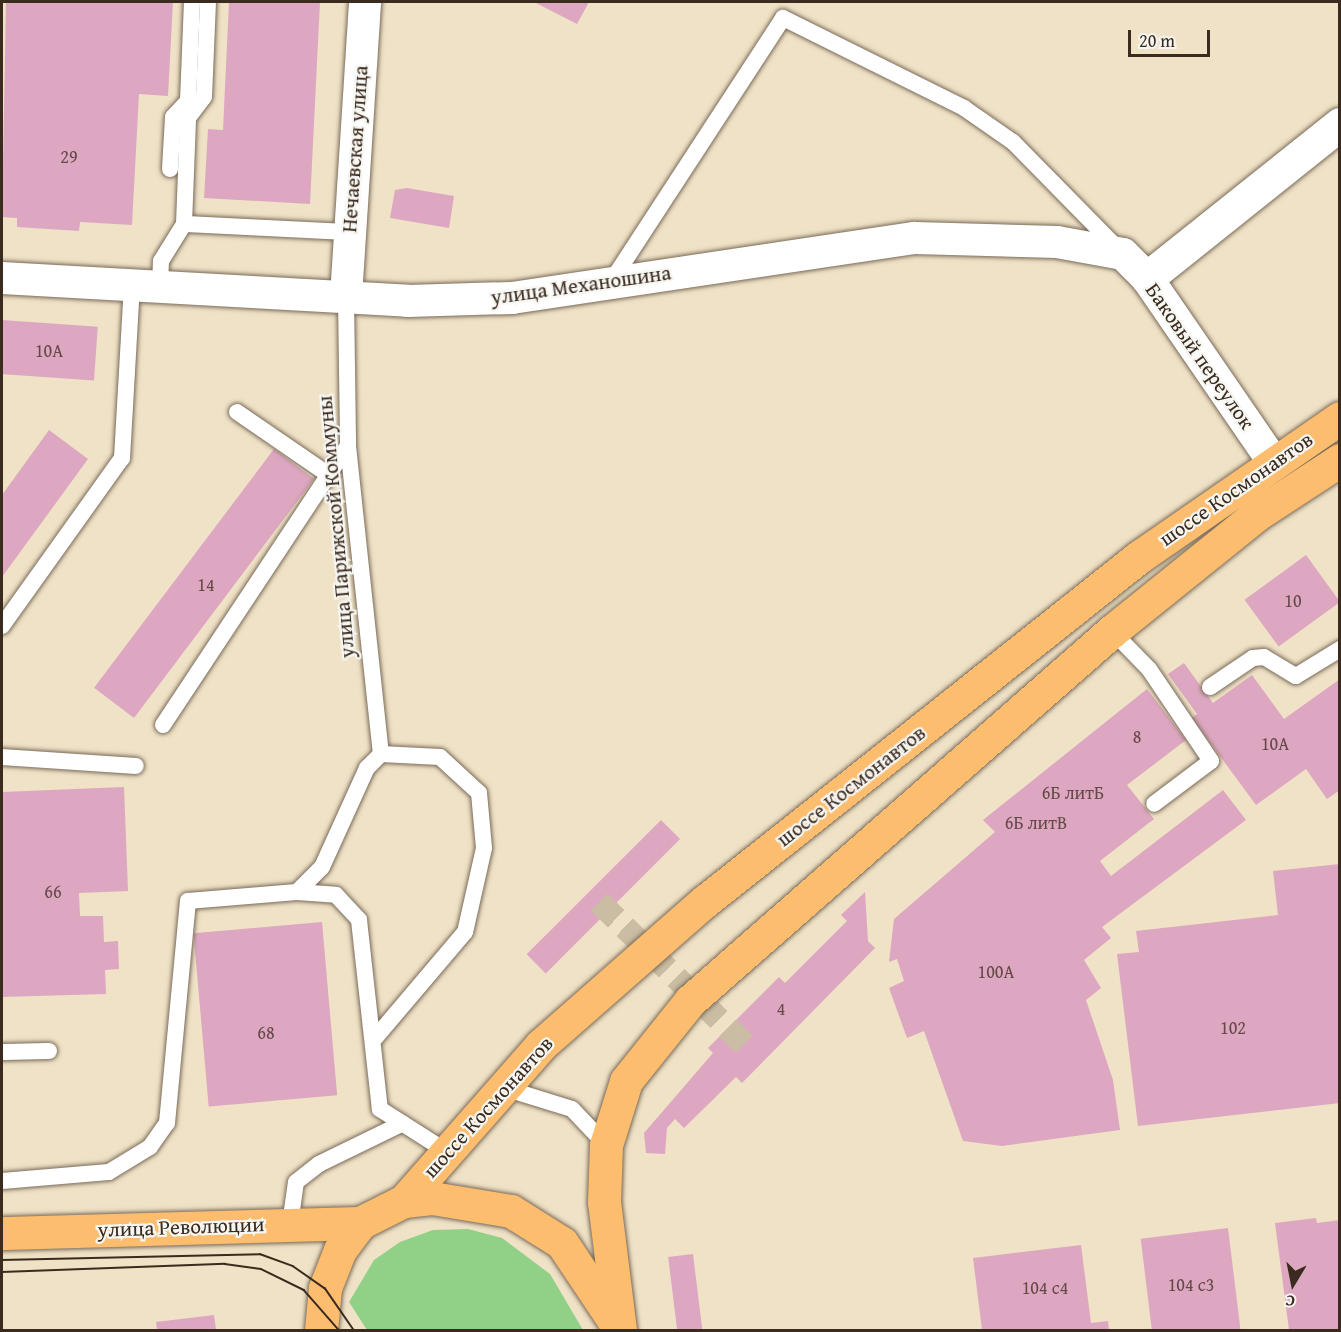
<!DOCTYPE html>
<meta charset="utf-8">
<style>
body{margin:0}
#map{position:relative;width:1341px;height:1332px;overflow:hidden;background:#efe2c6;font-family:"Gentium Book Plus",serif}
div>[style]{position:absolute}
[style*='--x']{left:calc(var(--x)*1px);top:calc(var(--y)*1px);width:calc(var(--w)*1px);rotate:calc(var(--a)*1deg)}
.green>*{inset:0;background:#91d187}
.building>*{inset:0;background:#dda7c1;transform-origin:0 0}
.pedestrian-tunnel>*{height:24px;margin-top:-12px;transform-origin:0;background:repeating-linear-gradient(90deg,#cbbda4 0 24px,transparent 0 36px)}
.roads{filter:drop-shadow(0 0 2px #7a6a59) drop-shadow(0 0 2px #7a6a59)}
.service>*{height:16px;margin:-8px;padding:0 8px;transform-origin:8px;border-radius:8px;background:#fff}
.minor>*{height:32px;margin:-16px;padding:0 16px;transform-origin:16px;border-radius:16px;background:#fff}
.tertiary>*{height:33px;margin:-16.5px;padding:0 16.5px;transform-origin:16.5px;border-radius:16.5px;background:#fff}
.primary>*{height:33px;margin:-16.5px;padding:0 16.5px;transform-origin:16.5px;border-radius:16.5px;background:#fcbd6f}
.tram>*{height:1.5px;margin:-0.75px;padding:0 0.75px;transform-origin:0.75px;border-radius:0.75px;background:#3b2a1e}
span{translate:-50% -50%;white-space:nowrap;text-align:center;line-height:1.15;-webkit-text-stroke:4.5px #f6f6f2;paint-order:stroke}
.number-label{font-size:18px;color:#644947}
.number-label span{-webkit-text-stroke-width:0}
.street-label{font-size:21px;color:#3b2a1e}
.frame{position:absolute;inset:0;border:3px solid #3b2a1e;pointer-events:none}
.north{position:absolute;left:1263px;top:1254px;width:60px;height:60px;-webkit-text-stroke:4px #f6f6f2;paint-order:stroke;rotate:190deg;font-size:16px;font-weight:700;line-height:24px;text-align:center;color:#3b2a1e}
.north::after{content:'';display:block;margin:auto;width:21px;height:27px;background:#3b2a1e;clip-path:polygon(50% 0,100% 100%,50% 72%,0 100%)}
.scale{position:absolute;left:1128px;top:30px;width:82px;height:27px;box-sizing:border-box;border:3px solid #3b2a1e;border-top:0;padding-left:8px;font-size:18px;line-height:21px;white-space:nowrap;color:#3b2a1e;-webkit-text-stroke:4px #f6f6f2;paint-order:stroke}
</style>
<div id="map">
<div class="green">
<i style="clip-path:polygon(468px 1229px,502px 1238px,550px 1274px,583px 1330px,367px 1330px,349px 1302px,374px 1260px,400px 1242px,433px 1230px)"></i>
</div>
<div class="building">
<i style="clip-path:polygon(6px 2px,173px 2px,168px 96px,139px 94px,132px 225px,80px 222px,79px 231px,17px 227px,17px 218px,2px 217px)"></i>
<i style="clip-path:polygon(229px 2px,320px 2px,310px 204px,204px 198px,208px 129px,223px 130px)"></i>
<i style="clip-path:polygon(534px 2px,589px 2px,577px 24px)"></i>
<i style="clip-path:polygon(407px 188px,454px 196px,449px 228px,390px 218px,395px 190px)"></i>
<i style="left:2px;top:320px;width:96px;height:54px;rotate:4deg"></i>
<i style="clip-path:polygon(49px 430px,88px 459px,2px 577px,2px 495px)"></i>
<i style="left:274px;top:449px;width:50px;height:299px;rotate:37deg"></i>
<i style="left:1306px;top:555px;width:58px;height:76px;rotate:54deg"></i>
<i style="clip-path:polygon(1184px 663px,1213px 703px,1252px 675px,1284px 719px,1340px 679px,1340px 790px,1327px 799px,1306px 769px,1256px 805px,1192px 718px,1197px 714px,1168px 674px)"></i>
<i style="clip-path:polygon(1147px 689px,1186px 740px,1127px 785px,1154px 819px,1100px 861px,1111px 876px,1223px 790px,1246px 820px,1102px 927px,1111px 938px,1084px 960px,1101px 988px,1086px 1000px,1113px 1080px,1120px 1130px,1002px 1146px,963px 1141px,924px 1031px,907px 1038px,889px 988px,904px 981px,897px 959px,889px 962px,894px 919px,995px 832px,983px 820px)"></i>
<i style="clip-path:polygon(124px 787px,128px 891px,79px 893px,80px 916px,103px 916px,104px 942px,118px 941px,119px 969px,105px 970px,106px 994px,2px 997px,2px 792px)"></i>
<i style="left:661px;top:820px;width:27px;height:190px;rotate:45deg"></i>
<i style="clip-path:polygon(1340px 864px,1340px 1103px,1138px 1126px,1117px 954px,1139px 952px,1136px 931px,1278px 915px,1273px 871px)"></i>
<i style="clip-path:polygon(865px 892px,868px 941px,875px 948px,742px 1083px,736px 1077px,684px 1128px,675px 1119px,667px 1128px,665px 1154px,646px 1153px,644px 1133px,713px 1053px,708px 1048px,779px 977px,785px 983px,847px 921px,841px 915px)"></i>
<i style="left:322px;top:922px;width:174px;height:129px;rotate:85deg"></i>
<i style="clip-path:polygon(1316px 1218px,1317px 1223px,1340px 1220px,1340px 1330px,1289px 1330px,1275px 1223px)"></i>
<i style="left:1228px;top:1228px;width:103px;height:88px;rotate:83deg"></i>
<i style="clip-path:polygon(1081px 1245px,1091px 1323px,1108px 1321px,1109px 1330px,982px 1330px,973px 1258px)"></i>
<i style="left:693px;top:1254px;width:77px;height:25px;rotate:83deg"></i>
<i style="clip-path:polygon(214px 1315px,216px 1330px,157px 1330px,156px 1322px)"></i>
</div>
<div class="pedestrian-tunnel">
<i style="--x:599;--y:902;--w:203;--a:44.4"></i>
</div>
<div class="roads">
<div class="service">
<i style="--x:170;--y:169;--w:52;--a:-86.7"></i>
<i style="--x:173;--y:117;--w:22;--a:-47"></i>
<i style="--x:188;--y:101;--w:99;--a:-87.7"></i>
<i style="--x:184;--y:224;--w:106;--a:-87.8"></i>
<i style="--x:188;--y:118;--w:26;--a:-53"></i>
<i style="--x:204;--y:97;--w:95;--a:-87.6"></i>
<i style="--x:611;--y:282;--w:315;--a:-56.9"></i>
<i style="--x:783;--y:18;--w:202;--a:26.4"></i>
<i style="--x:964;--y:108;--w:60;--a:34.8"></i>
<i style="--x:1013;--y:142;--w:153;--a:45.5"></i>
<i style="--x:160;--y:288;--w:27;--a:-88"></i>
<i style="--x:161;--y:261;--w:44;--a:-58.1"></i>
<i style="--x:184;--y:224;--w:165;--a:2.8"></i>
<i style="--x:346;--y:297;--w:149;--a:89.2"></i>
<i style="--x:348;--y:446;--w:310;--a:83.9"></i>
<i style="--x:237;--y:412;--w:112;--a:34.4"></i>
<i style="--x:2;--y:626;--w:206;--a:-54.5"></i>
<i style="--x:122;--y:458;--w:171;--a:-86.7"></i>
<i style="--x:1112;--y:631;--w:53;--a:45.8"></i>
<i style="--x:1149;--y:669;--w:111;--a:56"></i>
<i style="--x:1211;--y:761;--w:71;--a:143"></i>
<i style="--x:1210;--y:687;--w:52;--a:-34"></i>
<i style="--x:1253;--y:658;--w:11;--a:-5"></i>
<i style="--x:1264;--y:657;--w:37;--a:31"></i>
<i style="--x:1296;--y:676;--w:52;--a:-31.5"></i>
<i style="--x:163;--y:725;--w:335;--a:-56.5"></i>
<i style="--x:2;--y:757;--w:134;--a:3.8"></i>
<i style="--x:297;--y:892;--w:35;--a:-45"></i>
<i style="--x:322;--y:867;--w:109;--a:-65.6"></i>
<i style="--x:367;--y:768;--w:20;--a:-45"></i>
<i style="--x:381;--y:754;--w:59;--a:2.9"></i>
<i style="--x:440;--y:757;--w:53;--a:42.7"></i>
<i style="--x:479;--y:793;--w:55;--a:84.8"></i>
<i style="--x:484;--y:848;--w:86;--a:102.7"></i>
<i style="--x:465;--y:932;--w:138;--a:130.3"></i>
<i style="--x:2;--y:1052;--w:47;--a:-1.2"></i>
<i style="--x:501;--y:1087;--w:74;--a:17.2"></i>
<i style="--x:572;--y:1109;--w:50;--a:46.6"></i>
<i style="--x:2;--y:1181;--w:107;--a:-4.8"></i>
<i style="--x:109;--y:1172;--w:48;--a:-31.4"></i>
<i style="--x:150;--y:1147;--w:29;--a:-55"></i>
<i style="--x:167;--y:1123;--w:223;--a:-84.6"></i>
<i style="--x:188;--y:901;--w:109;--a:-4.7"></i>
<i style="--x:297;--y:892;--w:39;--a:4"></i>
<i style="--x:336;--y:895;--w:34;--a:47"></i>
<i style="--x:359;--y:920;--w:190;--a:83.7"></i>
<i style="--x:380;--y:1109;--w:78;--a:32.5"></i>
<i style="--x:290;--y:1224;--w:42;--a:-81.9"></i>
<i style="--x:296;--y:1182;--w:29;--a:-38"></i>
<i style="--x:319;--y:1164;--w:93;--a:-26"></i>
</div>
<div class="minor">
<i style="--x:2;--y:278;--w:407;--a:3.2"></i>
<i style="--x:408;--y:301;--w:104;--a:-1.7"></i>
<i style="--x:512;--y:298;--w:407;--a:-8.5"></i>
<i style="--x:915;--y:238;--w:142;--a:1.6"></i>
<i style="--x:1057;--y:242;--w:67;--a:10.3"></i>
<i style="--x:1123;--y:254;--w:34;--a:45"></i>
<i style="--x:1147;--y:278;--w:222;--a:55.5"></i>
<i style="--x:346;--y:297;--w:296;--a:-86.3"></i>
</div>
<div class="tertiary">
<i style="--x:1147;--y:278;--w:247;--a:-38.6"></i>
</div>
<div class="primary">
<i style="--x:404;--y:1201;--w:208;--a:-48.7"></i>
<i style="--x:541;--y:1045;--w:217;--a:-41.3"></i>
<i style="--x:704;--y:902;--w:555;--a:-38.42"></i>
<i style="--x:1139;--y:557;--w:244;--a:-34.7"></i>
<i style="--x:2;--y:1233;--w:358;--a:-1.6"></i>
<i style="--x:321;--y:1330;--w:42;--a:-84.6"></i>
<i style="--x:325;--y:1288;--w:41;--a:-68.5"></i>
<i style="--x:340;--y:1250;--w:34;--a:-53"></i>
<i style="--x:360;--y:1223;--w:49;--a:-26.6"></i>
<i style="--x:404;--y:1201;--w:28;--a:-6"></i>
<i style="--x:432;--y:1198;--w:80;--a:9.3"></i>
<i style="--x:511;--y:1211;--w:60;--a:32.1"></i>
<i style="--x:562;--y:1243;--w:97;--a:56.3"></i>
<i style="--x:620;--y:1330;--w:129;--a:-97.1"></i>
<i style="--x:604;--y:1202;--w:57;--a:-88"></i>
<i style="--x:606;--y:1145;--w:67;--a:-72.6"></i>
<i style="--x:626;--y:1081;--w:102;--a:-51.3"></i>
<i style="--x:690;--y:1001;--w:561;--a:-41.24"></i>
<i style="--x:1112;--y:631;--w:189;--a:-38.8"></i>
<i style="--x:1259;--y:513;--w:97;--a:-33.2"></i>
</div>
</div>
<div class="tram">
<i style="--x:2;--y:1260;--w:258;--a:-1.3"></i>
<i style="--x:260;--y:1254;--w:35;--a:20"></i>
<i style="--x:293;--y:1266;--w:39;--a:35"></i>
<i style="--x:325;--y:1288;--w:51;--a:55.4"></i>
<i style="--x:2;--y:1272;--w:223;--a:-2.1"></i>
<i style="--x:225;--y:1264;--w:36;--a:8"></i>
<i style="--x:261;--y:1269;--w:48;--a:26"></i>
<i style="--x:304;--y:1290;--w:53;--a:48.8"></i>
</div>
<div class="number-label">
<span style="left:69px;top:157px">29</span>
<span style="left:49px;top:351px">10А</span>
<span style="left:206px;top:585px">14</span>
<span style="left:1293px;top:601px">10</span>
<span style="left:1137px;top:737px">8</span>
<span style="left:1275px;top:744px">10А</span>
<span style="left:1073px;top:793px">6Б литБ</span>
<span style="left:1036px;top:823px">6Б литВ</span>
<span style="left:53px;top:892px">66</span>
<span style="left:996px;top:972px">100А</span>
<span style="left:781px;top:1009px">4</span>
<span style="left:1233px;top:1028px">102</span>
<span style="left:266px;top:1033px">68</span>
<span style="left:1191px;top:1285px">104 с3</span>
<span style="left:1045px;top:1288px">104 с4</span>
</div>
<div class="street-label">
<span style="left:355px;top:149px;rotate:-86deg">Нечаевская улица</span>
<span style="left:581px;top:285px;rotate:-8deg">улица Механошина</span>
<span style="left:1200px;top:356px;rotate:55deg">Баковый переулок</span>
<span style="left:1236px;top:489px;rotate:-35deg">шоссе Космонавтов</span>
<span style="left:336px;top:527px;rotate:-95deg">улица Парижской Коммуны</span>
<span style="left:851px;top:786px;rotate:-38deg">шоссе Космонавтов</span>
<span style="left:488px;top:1107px;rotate:-48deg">шоссе Космонавтов</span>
<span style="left:181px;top:1227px;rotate:-2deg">улица Революции</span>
</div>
<div class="frame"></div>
<div class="north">С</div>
<div class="scale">20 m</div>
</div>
